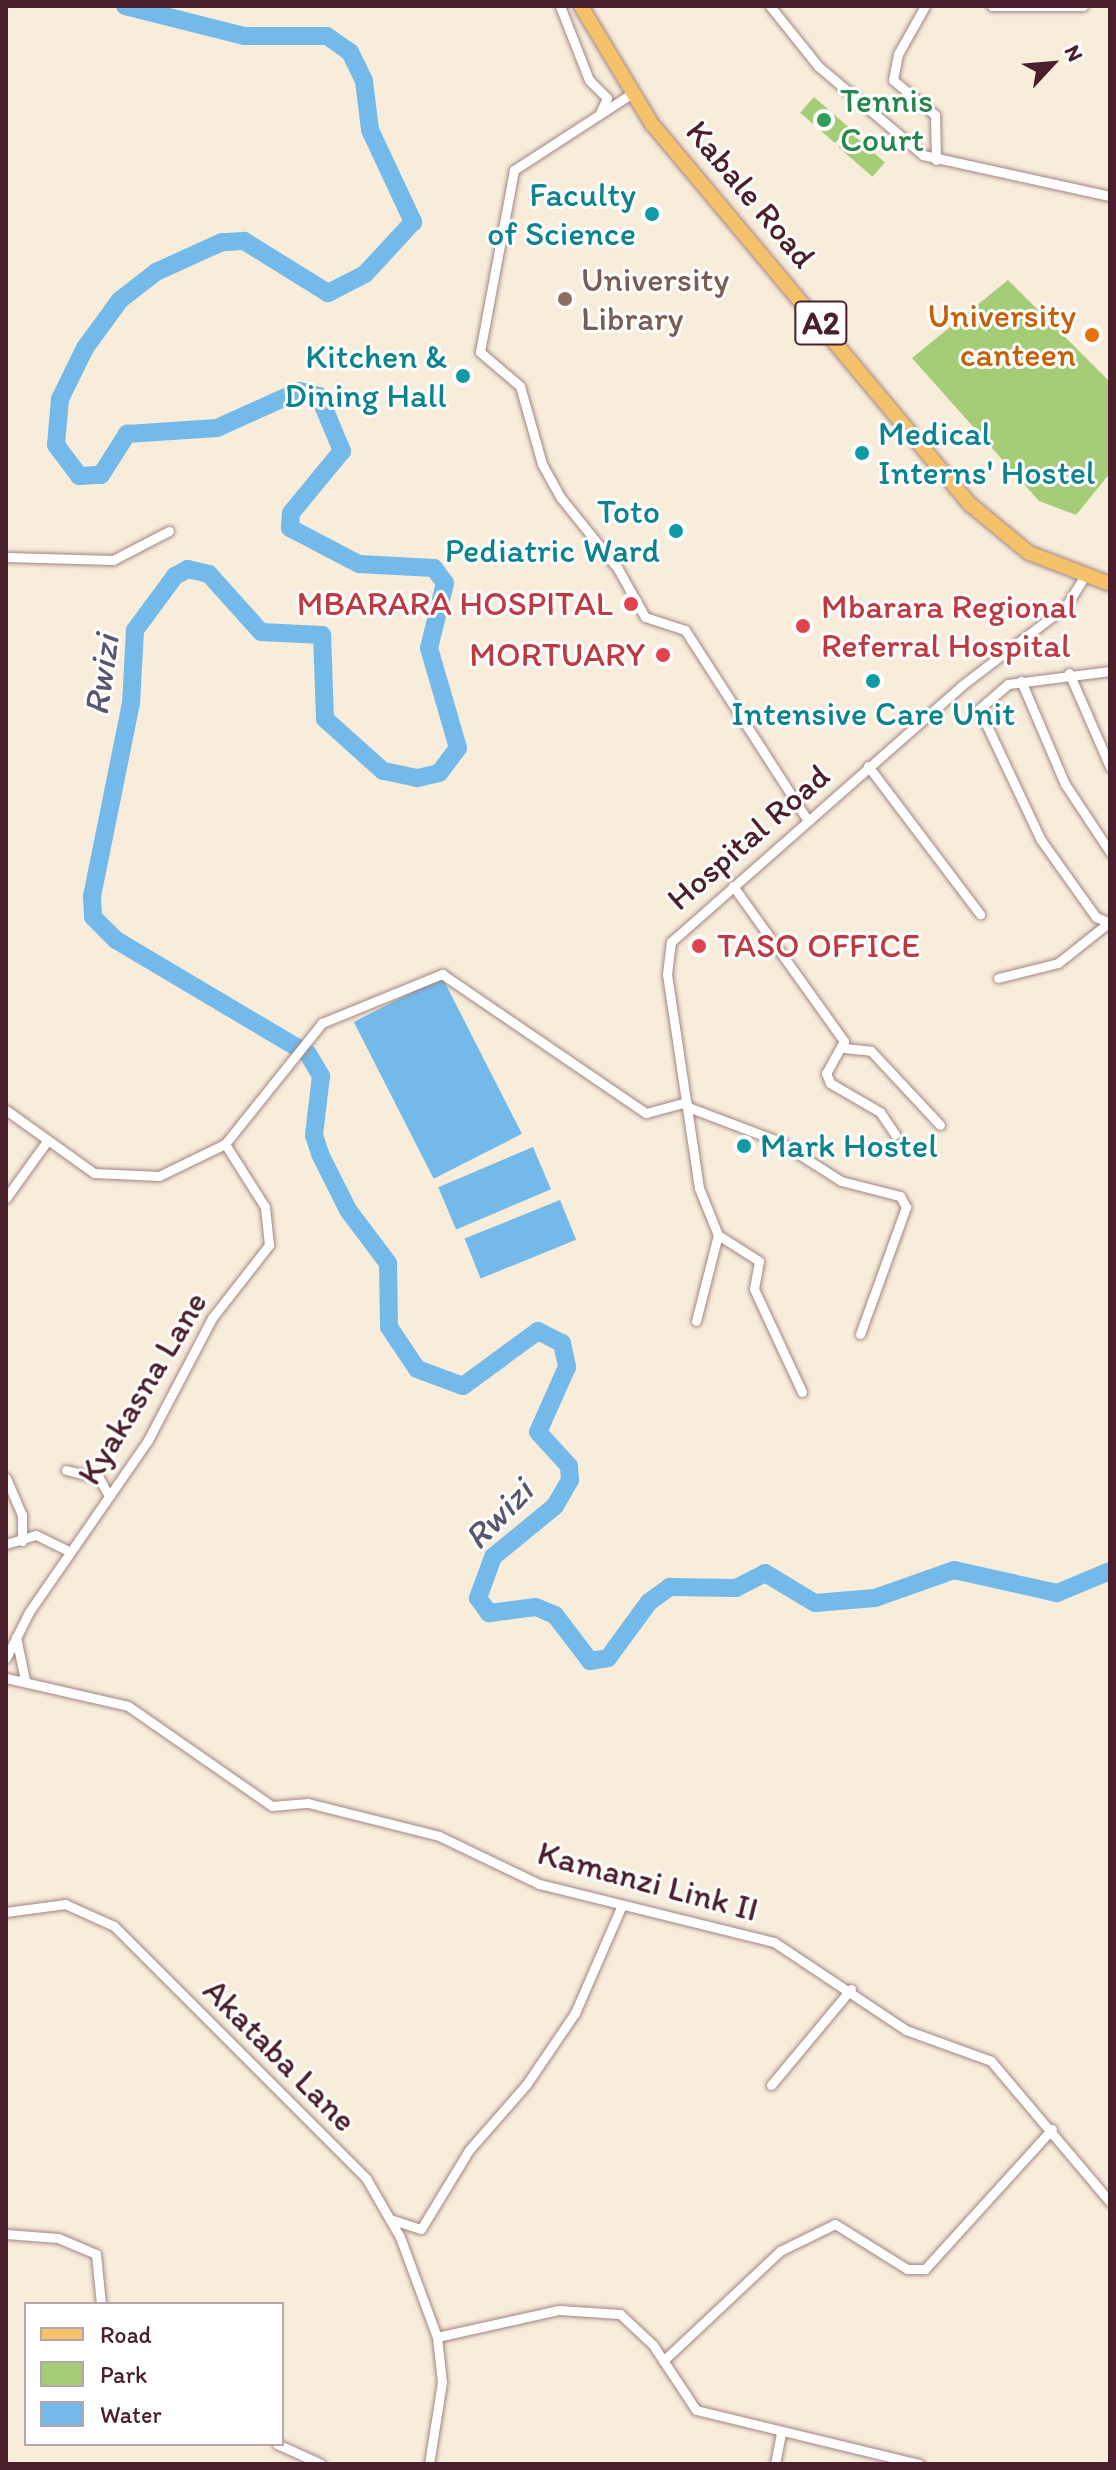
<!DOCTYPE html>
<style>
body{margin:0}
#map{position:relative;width:1116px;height:2470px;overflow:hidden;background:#f8ecdb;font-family:Itim,sans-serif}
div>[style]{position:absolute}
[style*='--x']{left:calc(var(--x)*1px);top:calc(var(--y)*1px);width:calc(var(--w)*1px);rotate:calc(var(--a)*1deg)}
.green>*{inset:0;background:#a5cd77;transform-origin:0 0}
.water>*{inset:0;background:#73baeb;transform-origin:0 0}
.river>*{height:18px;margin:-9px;padding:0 9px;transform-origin:9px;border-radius:9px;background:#73baeb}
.roads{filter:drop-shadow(0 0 2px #a18683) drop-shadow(0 0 2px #a18683)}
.street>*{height:9px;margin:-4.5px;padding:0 4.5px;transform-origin:4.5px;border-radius:4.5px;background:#fff}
.primary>*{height:14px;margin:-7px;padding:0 7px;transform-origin:7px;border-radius:7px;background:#f5c16b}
.dots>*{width:22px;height:22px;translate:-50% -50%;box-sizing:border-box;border:4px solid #fff;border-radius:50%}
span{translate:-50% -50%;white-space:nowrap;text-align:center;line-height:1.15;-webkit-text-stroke:6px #fff;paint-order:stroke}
.shield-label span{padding:2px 6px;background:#fff;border:2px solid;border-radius:6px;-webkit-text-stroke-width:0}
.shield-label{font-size:32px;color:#4a1f2b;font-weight:700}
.leisure-label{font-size:34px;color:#27864d}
.left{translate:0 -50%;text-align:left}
.culture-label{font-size:34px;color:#0d838f}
.right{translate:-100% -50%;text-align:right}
.street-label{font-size:34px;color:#4a1f2b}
.education-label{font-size:34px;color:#785e54}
.food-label{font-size:34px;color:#c56008}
.health-label{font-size:34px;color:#be3a42}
.water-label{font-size:36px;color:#58556e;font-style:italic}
.frame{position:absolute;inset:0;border:8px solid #4a1f2b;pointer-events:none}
.legend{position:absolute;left:24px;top:2302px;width:260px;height:144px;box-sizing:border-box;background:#fff;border:2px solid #b7a5aa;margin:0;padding:10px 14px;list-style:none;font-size:24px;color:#4a1f2b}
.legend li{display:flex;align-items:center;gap:16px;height:40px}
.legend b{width:40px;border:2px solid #b7a5aa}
.north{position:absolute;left:1012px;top:24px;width:80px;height:80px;-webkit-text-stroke:6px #fff;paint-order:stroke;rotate:64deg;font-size:22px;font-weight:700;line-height:32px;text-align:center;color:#4a1f2b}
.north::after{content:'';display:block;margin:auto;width:28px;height:36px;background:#4a1f2b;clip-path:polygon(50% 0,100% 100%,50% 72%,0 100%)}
</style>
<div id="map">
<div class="green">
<i style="left:814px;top:97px;width:46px;height:21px;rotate:41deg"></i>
<i style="left:851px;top:133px;width:45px;height:19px;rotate:41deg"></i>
<i style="clip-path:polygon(1008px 280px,1110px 382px,1110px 473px,1076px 515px,1039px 501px,912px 358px)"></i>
</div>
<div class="water">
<i style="left:442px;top:977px;width:176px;height:99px;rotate:63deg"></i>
<i style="left:533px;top:1147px;width:46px;height:103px;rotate:67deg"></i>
<i style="left:560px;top:1200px;width:43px;height:103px;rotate:68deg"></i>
</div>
<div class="river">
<i style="--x:125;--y:6;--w:123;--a:14.1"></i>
<i style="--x:244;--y:36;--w:83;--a:0"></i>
<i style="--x:327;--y:36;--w:28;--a:35"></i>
<i style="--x:350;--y:52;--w:32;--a:64"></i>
<i style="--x:364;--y:81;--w:49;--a:83"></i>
<i style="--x:370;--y:130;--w:102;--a:64.9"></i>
<i style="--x:413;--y:222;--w:71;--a:132.7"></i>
<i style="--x:365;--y:274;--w:42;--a:152.8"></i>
<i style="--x:328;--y:293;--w:99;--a:-148.2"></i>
<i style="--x:244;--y:241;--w:22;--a:177"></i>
<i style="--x:222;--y:242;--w:72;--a:155.6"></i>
<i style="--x:156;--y:272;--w:46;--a:142.1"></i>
<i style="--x:120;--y:300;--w:59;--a:126.1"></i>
<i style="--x:85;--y:348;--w:57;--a:116.1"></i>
<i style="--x:60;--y:399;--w:46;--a:95"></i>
<i style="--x:56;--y:445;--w:39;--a:53"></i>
<i style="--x:79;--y:476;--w:22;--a:-3"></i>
<i style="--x:101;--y:475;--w:49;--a:-57.6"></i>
<i style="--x:127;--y:434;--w:90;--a:-3.8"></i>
<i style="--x:217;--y:428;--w:90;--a:-24.3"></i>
<i style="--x:299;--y:391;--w:21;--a:14"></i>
<i style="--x:319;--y:396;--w:60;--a:67.3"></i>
<i style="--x:342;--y:451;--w:80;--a:129.4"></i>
<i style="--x:291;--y:513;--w:15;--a:94"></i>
<i style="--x:290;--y:528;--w:78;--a:27.6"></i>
<i style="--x:359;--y:564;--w:75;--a:3.1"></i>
<i style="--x:434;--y:568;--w:19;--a:54"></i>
<i style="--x:445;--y:583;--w:67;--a:103.8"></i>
<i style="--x:429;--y:648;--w:104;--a:73.8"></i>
<i style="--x:458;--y:748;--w:31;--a:127"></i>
<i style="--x:439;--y:773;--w:23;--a:167"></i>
<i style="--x:417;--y:778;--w:35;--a:-168"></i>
<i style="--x:383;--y:771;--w:78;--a:-138.1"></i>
<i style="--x:325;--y:719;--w:84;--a:-92"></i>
<i style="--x:322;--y:635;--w:61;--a:-177.2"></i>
<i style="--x:261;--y:632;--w:78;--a:-131.9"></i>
<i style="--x:209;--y:574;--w:22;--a:-167"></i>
<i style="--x:188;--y:569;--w:15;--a:152"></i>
<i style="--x:175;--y:576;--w:67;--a:126.5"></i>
<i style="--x:135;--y:630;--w:73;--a:93.1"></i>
<i style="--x:131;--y:703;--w:198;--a:101.4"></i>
<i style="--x:92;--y:897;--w:20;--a:87"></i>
<i style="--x:93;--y:917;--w:33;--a:45"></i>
<i style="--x:116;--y:940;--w:223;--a:30.7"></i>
<i style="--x:308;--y:1054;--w:26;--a:59"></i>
<i style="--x:321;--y:1076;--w:59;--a:96.8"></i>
<i style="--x:314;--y:1135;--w:20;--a:72"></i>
<i style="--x:320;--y:1154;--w:63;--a:63.4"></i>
<i style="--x:348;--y:1210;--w:66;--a:53"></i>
<i style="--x:388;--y:1263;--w:64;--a:89.1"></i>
<i style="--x:389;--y:1327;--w:50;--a:56.3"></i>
<i style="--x:417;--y:1369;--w:49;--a:20.3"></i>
<i style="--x:463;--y:1386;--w:93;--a:-36.3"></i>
<i style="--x:538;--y:1331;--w:27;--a:27"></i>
<i style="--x:562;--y:1343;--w:25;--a:78"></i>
<i style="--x:567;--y:1367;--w:71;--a:114"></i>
<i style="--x:538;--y:1432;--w:46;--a:47.6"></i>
<i style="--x:569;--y:1466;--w:14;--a:86"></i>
<i style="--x:570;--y:1480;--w:30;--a:120"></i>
<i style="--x:555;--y:1506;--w:80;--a:140.6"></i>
<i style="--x:493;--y:1557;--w:44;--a:110.1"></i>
<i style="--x:478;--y:1598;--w:19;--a:54"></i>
<i style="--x:489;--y:1613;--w:47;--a:-7.3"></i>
<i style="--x:536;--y:1607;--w:21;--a:23"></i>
<i style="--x:555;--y:1615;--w:58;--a:52.7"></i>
<i style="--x:590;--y:1661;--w:18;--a:-9"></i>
<i style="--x:608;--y:1658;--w:69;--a:-53.8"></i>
<i style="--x:649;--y:1602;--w:26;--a:-36"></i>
<i style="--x:670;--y:1587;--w:66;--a:0.9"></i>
<i style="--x:736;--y:1588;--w:33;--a:-27"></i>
<i style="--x:765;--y:1573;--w:58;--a:31"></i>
<i style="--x:815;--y:1603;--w:60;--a:-4.8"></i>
<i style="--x:875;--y:1598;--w:84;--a:-19.5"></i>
<i style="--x:954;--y:1570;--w:106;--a:12.6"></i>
<i style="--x:1057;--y:1593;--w:57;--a:-22.5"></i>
</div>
<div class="roads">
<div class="street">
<i style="--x:560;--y:6;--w:79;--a:68.6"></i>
<i style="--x:589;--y:80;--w:25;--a:45"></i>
<i style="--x:607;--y:98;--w:17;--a:115"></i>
<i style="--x:770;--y:6;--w:77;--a:51.3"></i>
<i style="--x:818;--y:66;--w:138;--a:40.3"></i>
<i style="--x:923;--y:155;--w:191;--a:12.4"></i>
<i style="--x:925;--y:6;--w:55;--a:119.4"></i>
<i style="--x:898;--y:54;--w:26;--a:101"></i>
<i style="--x:893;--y:80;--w:55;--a:39.8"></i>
<i style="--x:935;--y:115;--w:45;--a:88.7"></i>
<i style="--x:992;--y:6;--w:91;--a:0"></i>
<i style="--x:631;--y:94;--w:140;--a:147"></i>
<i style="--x:514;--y:170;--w:185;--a:100.6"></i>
<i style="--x:480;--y:352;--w:52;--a:40.4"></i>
<i style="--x:520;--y:386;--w:81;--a:74.2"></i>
<i style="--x:542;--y:464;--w:39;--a:61"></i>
<i style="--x:561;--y:498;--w:91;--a:51.2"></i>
<i style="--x:618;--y:569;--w:55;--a:60.6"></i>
<i style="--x:645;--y:617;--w:42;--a:18"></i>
<i style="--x:685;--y:630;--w:225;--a:57.2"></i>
<i style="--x:6;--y:557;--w:107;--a:1.6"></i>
<i style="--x:113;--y:560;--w:63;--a:-27.4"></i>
<i style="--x:1110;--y:671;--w:103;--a:172.7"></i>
<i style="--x:1008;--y:684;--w:38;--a:139"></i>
<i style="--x:979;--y:709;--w:145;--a:64.7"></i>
<i style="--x:1041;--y:840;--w:95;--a:54.5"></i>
<i style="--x:1096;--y:917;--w:15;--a:23"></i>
<i style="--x:1069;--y:673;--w:103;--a:66.4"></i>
<i style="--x:1021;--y:681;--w:112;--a:66.9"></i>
<i style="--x:1065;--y:784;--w:82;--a:56.5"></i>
<i style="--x:868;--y:766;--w:186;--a:52.9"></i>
<i style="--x:733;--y:886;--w:191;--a:54.4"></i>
<i style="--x:844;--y:1041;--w:37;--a:119"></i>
<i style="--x:826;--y:1073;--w:11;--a:68"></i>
<i style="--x:830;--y:1083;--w:58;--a:30.1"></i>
<i style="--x:880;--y:1112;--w:27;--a:56"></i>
<i style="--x:998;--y:978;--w:62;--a:-14"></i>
<i style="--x:1058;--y:963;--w:63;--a:-38.5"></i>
<i style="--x:844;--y:1048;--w:27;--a:6"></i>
<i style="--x:871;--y:1051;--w:101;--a:47"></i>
<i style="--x:688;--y:1107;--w:98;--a:20.8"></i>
<i style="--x:780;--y:1142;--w:72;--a:32.6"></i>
<i style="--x:841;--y:1181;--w:61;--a:14.3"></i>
<i style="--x:900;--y:1196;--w:13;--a:61"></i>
<i style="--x:906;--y:1207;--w:135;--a:109.9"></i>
<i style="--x:6;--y:1110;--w:108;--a:35.6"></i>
<i style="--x:94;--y:1173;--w:65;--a:2.6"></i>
<i style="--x:159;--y:1176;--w:73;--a:-25.9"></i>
<i style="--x:225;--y:1144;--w:155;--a:-51.3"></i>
<i style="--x:322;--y:1023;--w:130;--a:-22.2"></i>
<i style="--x:442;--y:974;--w:247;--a:34.3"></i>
<i style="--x:646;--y:1113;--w:42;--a:-15"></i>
<i style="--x:6;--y:1198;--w:67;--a:-54.2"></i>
<i style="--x:696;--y:1321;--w:89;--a:-75.7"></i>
<i style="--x:802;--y:1392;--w:114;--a:-115"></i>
<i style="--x:754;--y:1289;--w:28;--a:-80"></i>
<i style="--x:759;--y:1261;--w:49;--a:-147.6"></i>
<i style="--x:718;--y:1235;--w:51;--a:-112"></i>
<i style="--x:699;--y:1188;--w:216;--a:-98.5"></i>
<i style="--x:667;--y:974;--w:32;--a:-83"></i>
<i style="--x:671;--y:942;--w:387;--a:-41.4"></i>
<i style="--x:961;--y:686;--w:132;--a:-37.3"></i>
<i style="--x:1066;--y:606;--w:34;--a:-58"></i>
<i style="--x:66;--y:1470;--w:34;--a:14"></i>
<i style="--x:99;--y:1478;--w:21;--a:61"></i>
<i style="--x:6;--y:1478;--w:40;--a:66.6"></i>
<i style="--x:22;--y:1515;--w:26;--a:90"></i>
<i style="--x:6;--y:1544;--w:31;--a:-17"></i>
<i style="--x:36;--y:1535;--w:37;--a:26"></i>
<i style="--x:16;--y:1637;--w:44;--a:78.2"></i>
<i style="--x:6;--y:1658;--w:51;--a:-63.4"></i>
<i style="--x:29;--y:1612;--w:209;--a:-55.3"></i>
<i style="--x:148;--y:1440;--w:138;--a:-62.3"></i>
<i style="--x:212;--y:1318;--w:93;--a:-52"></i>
<i style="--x:269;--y:1245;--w:38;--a:-96"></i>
<i style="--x:265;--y:1207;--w:75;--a:-122.4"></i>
<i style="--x:6;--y:1678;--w:125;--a:12.9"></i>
<i style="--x:128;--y:1706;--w:175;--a:34.8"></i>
<i style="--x:272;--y:1806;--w:36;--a:-5"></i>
<i style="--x:308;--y:1803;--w:135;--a:14.1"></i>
<i style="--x:439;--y:1836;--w:111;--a:25.6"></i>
<i style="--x:539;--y:1884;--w:242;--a:13.9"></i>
<i style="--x:774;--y:1942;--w:159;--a:33.7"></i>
<i style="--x:906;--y:2030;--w:90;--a:20"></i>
<i style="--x:991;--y:2061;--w:185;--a:49.8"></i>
<i style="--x:6;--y:1912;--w:60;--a:-7.7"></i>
<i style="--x:65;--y:1904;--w:54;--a:24.2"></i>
<i style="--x:114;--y:1926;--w:356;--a:45"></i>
<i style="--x:366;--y:2178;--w:68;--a:60"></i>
<i style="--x:400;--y:2237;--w:107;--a:69.7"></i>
<i style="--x:437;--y:2337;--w:45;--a:83.7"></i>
<i style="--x:442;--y:2382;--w:83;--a:99"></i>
<i style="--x:771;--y:2085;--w:125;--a:-50.2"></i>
<i style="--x:393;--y:2220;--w:29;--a:18"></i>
<i style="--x:421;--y:2229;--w:92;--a:-58.7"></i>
<i style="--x:469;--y:2150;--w:86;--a:-48.8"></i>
<i style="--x:526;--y:2085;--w:87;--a:-55.8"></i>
<i style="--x:575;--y:2013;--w:116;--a:-66.5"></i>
<i style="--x:6;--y:2234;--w:52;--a:4.4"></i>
<i style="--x:58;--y:2238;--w:41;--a:22.8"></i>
<i style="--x:96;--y:2254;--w:50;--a:84.3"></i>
<i style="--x:437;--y:2337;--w:125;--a:-12.5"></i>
<i style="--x:559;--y:2310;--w:61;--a:3.8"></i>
<i style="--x:620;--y:2314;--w:45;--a:43.2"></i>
<i style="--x:653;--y:2345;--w:78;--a:56.5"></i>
<i style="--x:696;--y:2410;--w:230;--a:13.6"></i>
<i style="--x:663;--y:2361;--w:161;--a:-43.2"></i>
<i style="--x:780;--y:2251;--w:61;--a:-26.1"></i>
<i style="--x:835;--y:2224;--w:85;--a:32"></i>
<i style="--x:907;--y:2269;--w:18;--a:0"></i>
<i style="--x:925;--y:2269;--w:189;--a:-47.8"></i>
<i style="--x:277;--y:2444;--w:48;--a:24.4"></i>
<i style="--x:775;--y:2464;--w:33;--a:-79"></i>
</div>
<div class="primary">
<i style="--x:581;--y:6;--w:138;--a:59"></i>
<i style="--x:652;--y:124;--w:497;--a:50.1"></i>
<i style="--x:971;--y:505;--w:75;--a:39.6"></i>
<i style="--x:1029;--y:553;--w:87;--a:20.9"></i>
</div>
</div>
<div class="dots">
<i style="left:824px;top:120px;background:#2e9e5b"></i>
<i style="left:652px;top:214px;background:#0f9aa8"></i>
<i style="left:565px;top:299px;background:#8d6e63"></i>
<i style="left:1092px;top:335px;background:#e8710a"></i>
<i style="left:463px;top:376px;background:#0f9aa8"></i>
<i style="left:862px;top:453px;background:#0f9aa8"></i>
<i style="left:676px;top:531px;background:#0f9aa8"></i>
<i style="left:631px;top:604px;background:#e0444e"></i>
<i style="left:803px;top:626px;background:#e0444e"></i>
<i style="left:663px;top:655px;background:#e0444e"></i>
<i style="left:873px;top:681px;background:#0f9aa8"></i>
<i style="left:699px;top:946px;background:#e0444e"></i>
<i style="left:744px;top:1146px;background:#0f9aa8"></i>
</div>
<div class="shield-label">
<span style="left:821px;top:323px">A2</span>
</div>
<div class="leisure-label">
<span class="left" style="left:840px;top:120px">Tennis<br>Court</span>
</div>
<div class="culture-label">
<span class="right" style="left:636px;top:214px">Faculty<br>of Science</span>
<span class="right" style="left:447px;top:376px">Kitchen &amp;<br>Dining Hall</span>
<span class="left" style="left:878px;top:453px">Medical<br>Interns' Hostel</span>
<span class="right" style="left:660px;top:531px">Toto<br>Pediatric Ward</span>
<span style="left:873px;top:714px">Intensive Care Unit</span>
<span class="left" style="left:760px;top:1146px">Mark Hostel</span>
</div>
<div class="street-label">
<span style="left:751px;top:194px;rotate:50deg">Kabale Road</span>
<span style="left:748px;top:837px;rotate:-41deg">Hospital Road</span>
<span style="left:142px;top:1388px;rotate:-59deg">Kyakasna Lane</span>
<span style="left:648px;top:1881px;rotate:15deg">Kamanzi Link II</span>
<span style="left:280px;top:2055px;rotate:45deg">Akataba Lane</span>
</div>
<div class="education-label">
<span class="left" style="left:581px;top:299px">University<br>Library</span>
</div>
<div class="food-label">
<span class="right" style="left:1076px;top:335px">University<br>canteen</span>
</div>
<div class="health-label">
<span class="right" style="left:613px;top:604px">MBARARA HOSPITAL</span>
<span class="left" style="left:821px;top:626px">Mbarara Regional<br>Referral Hospital</span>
<span class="right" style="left:645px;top:655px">MORTUARY</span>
<span class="left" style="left:717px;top:946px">TASO OFFICE</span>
</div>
<div class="water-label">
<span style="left:101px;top:675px;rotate:-82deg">Rwizi</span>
<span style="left:498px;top:1514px;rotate:-46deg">Rwizi</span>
</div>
<div class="frame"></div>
<ul class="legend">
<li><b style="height:10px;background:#f5c16b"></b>Road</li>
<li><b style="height:22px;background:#a5cd77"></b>Park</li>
<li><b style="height:22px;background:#73baeb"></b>Water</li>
</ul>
<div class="north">N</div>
</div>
